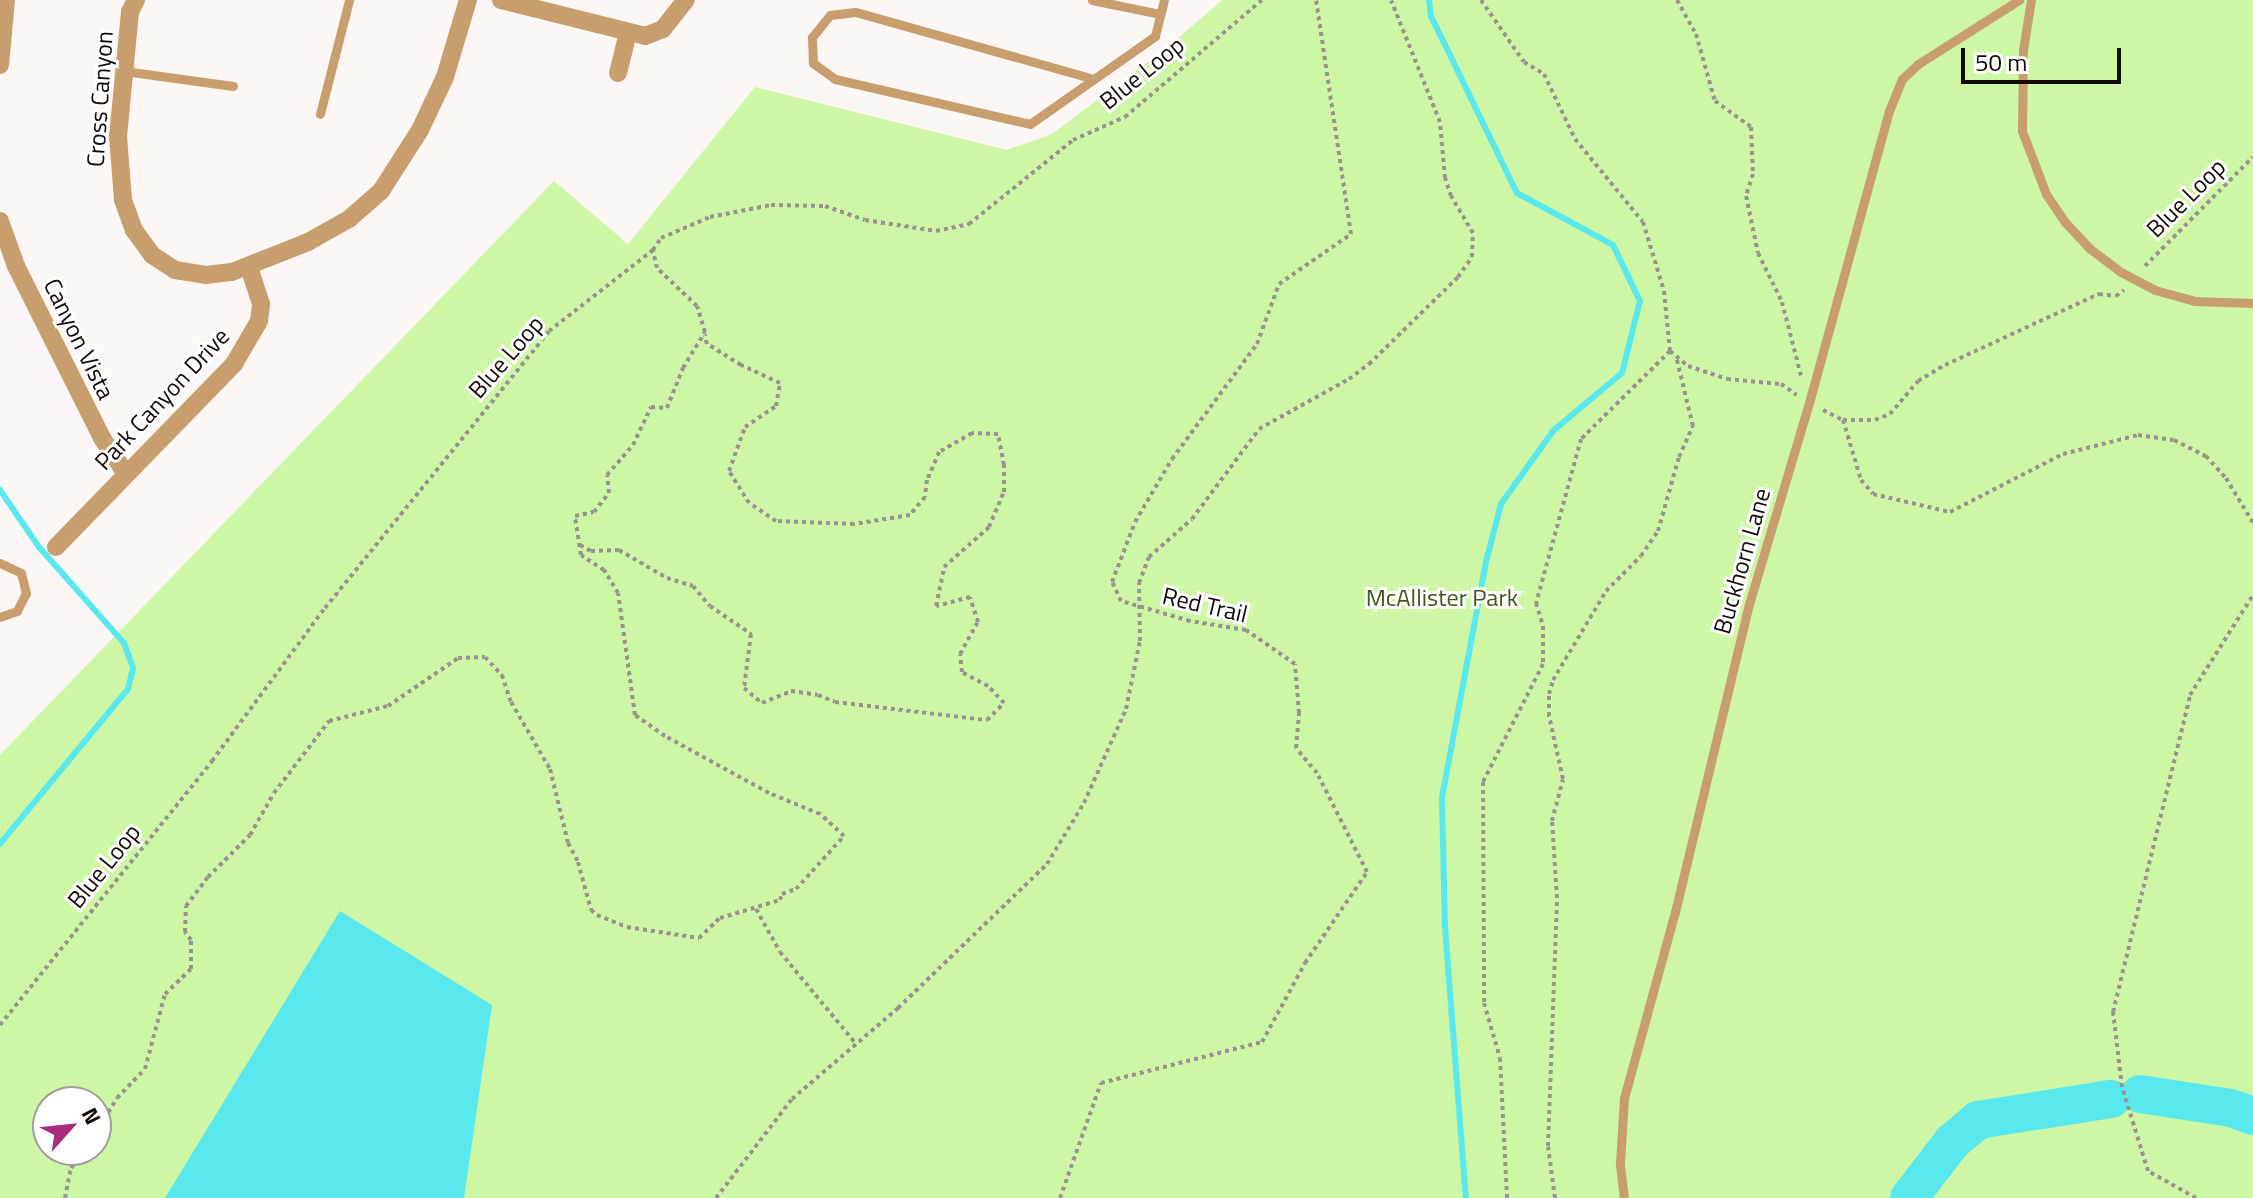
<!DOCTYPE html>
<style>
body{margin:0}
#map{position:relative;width:2253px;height:1198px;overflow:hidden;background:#fcf7f5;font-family:"Titillium Web",sans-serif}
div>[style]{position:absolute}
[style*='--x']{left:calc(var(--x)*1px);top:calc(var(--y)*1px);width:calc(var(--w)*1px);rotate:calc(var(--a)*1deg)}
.green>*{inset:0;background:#cdf7a5}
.water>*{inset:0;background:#59e8ee}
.stream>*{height:6px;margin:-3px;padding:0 3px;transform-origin:3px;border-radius:3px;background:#59e8ee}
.river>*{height:38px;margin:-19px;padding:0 19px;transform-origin:19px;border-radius:19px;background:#59e8ee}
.path>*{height:4px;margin-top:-2px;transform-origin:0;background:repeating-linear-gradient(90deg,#999390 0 4px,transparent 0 8px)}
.lane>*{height:9px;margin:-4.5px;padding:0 4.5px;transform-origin:4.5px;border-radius:4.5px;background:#c89e6e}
.street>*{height:18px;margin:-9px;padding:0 9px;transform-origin:9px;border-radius:9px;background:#c89e6e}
span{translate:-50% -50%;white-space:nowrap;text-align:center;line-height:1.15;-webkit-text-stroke:6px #fff;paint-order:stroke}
.street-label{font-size:24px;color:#130a07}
.park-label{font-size:24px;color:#3d581d}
.north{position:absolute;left:32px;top:1086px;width:80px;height:80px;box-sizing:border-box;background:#fff;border:2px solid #a19d9c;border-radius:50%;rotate:63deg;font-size:22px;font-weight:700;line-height:32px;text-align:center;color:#130a07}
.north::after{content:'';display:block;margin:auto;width:28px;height:36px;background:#a92b7c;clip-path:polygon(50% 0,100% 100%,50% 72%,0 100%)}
.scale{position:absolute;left:1961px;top:48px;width:160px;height:36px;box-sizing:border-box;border:4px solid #130a07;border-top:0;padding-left:10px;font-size:24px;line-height:28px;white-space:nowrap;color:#130a07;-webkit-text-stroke:6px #fff;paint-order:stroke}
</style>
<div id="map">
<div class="green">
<i style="clip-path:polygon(evenodd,1222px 0,2253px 0,2253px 1198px,0 1198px,0 755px,554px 181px,628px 244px,755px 87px,1007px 150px,1052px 134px,1174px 42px,1222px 0,48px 1102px,96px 1102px,96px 1150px,48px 1150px,48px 1102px)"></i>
</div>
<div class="water">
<i style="clip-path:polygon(340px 911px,492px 1005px,464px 1198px,165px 1198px)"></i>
</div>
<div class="stream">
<i style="--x:1429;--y:0;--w:16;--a:83"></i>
<i style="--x:1431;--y:16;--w:197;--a:64.1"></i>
<i style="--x:1517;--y:193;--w:109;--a:28.4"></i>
<i style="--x:1613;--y:245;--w:62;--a:64.3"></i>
<i style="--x:1640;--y:301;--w:74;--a:104"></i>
<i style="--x:1622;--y:373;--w:90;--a:140"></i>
<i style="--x:1553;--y:431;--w:90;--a:125.5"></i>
<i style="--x:1501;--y:504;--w:60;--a:104.5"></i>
<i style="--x:1486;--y:562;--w:240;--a:100.6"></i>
<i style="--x:1442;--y:798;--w:129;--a:88.7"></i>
<i style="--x:1445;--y:927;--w:272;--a:85.6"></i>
<i style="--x:0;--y:490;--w:69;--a:55.6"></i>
<i style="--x:39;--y:547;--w:128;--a:48.5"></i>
<i style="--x:124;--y:643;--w:27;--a:70"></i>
<i style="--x:133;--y:668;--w:22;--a:103"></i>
<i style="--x:128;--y:689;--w:201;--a:129.6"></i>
</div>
<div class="river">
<i style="--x:2140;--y:1094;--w:92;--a:8.7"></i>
<i style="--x:2231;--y:1108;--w:23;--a:20"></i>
<i style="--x:1909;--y:1198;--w:71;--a:-52.5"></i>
<i style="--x:1952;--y:1142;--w:34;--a:-40"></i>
<i style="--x:1978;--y:1120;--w:135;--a:-9"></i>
</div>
<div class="path">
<i style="--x:1481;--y:0;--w:75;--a:55.3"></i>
<i style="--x:1524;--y:62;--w:23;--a:31"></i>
<i style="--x:1544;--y:74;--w:72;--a:64.5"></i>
<i style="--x:1575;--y:139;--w:107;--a:50.7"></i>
<i style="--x:1643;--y:222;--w:72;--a:73.1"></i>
<i style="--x:1664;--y:291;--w:60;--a:84.3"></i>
<i style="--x:1670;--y:351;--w:125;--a:135.3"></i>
<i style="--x:1581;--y:439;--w:170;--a:105.3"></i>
<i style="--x:1536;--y:603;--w:24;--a:73"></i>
<i style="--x:1543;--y:626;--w:38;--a:90"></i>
<i style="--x:1543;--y:664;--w:132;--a:117"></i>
<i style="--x:1483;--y:782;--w:221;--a:89.7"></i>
<i style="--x:1484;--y:1003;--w:57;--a:73.8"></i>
<i style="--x:1500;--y:1058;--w:140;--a:87.1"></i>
<i style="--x:1677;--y:0;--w:39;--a:61"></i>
<i style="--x:1696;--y:34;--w:70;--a:74.2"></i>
<i style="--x:1715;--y:101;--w:44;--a:35.8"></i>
<i style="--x:1751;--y:127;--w:47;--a:87.6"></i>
<i style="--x:1753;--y:174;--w:23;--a:108"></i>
<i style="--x:1746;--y:196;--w:58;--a:78.1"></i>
<i style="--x:1758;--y:253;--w:55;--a:63.9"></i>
<i style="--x:1782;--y:302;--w:76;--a:75.6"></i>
<i style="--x:2145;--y:266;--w:153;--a:-45.3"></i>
<i style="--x:1670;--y:351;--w:23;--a:40"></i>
<i style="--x:1688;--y:366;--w:41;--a:18.4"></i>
<i style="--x:1727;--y:379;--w:54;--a:5.3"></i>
<i style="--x:1781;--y:384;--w:19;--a:35"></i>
<i style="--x:1823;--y:410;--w:22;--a:27"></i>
<i style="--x:1843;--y:420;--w:32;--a:0"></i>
<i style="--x:1875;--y:420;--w:16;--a:-22"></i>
<i style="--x:1890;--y:414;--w:43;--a:-49.7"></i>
<i style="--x:1918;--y:381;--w:31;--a:-31"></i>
<i style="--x:1945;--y:365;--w:170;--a:-24.8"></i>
<i style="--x:2099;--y:294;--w:17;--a:7"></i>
<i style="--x:2116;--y:296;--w:10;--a:-37"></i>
<i style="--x:1843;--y:420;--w:63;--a:73.3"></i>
<i style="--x:1861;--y:480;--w:18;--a:49"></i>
<i style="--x:1873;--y:494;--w:79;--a:13.2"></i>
<i style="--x:1950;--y:512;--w:127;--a:-27.2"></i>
<i style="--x:2063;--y:454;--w:77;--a:-14.2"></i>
<i style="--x:2138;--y:435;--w:36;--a:8"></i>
<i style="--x:2174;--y:440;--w:36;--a:27"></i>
<i style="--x:2206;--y:456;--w:30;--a:48"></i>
<i style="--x:2226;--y:478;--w:52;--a:59"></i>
<i style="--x:580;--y:545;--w:13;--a:29"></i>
<i style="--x:591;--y:551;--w:28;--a:-2"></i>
<i style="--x:619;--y:550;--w:56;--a:30.3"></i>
<i style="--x:667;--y:578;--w:27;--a:17"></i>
<i style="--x:693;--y:586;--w:26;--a:50"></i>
<i style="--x:710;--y:606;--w:50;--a:34.3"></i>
<i style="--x:751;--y:634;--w:54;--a:97.4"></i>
<i style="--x:744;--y:688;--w:23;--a:40"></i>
<i style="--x:762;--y:703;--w:31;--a:-22"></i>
<i style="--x:791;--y:691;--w:27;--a:8"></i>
<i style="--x:818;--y:695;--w:18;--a:22"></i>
<i style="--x:835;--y:702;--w:153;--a:6.8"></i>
<i style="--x:987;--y:720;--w:24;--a:-45"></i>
<i style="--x:1004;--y:703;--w:23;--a:-133"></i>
<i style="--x:988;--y:686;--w:30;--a:-152"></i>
<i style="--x:962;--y:672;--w:18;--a:-96"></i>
<i style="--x:960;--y:654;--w:37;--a:-61"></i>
<i style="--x:978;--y:622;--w:26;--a:-108"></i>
<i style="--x:970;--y:597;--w:35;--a:165"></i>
<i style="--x:936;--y:606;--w:40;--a:-78"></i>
<i style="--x:944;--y:567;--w:60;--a:-41.6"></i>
<i style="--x:989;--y:527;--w:38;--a:-67"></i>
<i style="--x:1004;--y:492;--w:27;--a:-90"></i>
<i style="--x:1004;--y:465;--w:32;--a:-101"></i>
<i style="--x:998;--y:434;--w:26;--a:-178"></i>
<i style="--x:972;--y:433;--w:38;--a:150"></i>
<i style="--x:939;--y:452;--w:30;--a:113"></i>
<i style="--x:927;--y:480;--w:17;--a:97"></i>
<i style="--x:925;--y:497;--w:23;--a:130"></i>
<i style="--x:910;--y:515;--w:57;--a:170.9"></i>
<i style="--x:854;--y:524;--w:78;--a:-177.8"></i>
<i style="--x:776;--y:521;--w:32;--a:-146"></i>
<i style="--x:749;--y:503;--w:38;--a:-122"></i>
<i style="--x:729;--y:471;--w:47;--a:-70"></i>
<i style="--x:745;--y:427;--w:37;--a:-34"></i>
<i style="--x:776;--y:406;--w:23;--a:-80"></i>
<i style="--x:780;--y:383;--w:43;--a:-155.2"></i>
<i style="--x:741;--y:365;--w:40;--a:-148"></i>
<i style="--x:707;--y:344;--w:9;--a:-103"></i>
<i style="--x:756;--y:909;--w:49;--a:60.8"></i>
<i style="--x:780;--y:952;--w:119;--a:50.4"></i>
<i style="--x:0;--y:1025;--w:339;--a:-51.2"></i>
<i style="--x:212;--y:761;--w:190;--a:-53.6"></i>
<i style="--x:325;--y:608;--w:356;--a:-51"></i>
<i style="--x:549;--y:331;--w:132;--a:-37.9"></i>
<i style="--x:653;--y:250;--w:14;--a:-56"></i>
<i style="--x:661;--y:238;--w:53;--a:-23.2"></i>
<i style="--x:710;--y:217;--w:62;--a:-11.1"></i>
<i style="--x:771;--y:205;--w:54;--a:1.1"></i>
<i style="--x:825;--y:206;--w:42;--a:19.3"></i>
<i style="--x:865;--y:220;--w:72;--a:8.8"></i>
<i style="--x:936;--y:231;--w:34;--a:-12"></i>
<i style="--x:969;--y:224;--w:134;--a:-38.9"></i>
<i style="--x:1073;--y:140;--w:57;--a:-23.9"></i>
<i style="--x:1125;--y:117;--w:180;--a:-40.5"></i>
<i style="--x:96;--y:1133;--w:41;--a:-59"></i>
<i style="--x:117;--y:1098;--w:40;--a:-46"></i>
<i style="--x:145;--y:1069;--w:78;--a:-75.1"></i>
<i style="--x:165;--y:994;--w:36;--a:-44"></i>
<i style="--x:191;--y:969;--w:29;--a:-90"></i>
<i style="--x:191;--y:940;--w:10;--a:-127"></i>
<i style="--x:185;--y:932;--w:26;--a:-88"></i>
<i style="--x:186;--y:906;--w:36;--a:-53"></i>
<i style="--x:208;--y:877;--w:59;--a:-45"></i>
<i style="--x:250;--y:835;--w:48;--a:-60.3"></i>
<i style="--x:274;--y:793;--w:91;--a:-52.6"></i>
<i style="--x:329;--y:721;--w:61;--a:-14.3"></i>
<i style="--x:388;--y:706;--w:85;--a:-34.4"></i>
<i style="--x:458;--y:658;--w:27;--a:-2"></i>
<i style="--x:485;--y:657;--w:25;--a:47"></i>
<i style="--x:502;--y:675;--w:28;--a:72"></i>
<i style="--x:511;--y:702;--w:78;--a:59.8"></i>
<i style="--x:550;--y:769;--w:76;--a:76.3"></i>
<i style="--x:568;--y:843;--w:21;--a:62"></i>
<i style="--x:578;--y:862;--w:50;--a:74.8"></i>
<i style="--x:591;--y:910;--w:8;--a:40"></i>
<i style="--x:597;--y:915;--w:32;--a:22"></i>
<i style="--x:627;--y:927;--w:73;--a:8.7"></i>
<i style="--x:699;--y:938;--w:29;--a:-44"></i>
<i style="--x:720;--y:918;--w:63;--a:-16.7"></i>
<i style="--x:780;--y:900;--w:6;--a:-72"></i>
<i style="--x:782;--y:894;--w:15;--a:-20"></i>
<i style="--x:796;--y:889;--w:72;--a:-47.8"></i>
<i style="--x:844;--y:836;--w:33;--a:-137"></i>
<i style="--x:820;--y:814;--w:55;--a:-157.6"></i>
<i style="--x:769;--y:793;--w:119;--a:-151.3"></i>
<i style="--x:665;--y:736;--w:37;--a:-145"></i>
<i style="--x:635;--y:715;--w:123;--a:-97.9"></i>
<i style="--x:618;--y:593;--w:27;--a:-121"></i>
<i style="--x:604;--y:570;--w:27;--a:-147"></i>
<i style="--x:581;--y:555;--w:39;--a:-99"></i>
<i style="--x:575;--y:516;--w:19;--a:-12"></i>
<i style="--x:594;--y:512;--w:24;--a:-52"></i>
<i style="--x:609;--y:493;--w:18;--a:-96"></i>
<i style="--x:607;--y:475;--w:40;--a:-49"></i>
<i style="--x:633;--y:445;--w:42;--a:-64.7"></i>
<i style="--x:651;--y:407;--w:16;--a:4"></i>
<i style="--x:667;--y:408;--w:43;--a:-68.2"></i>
<i style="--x:683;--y:368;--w:42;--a:-58.6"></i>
<i style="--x:705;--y:332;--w:27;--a:-107"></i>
<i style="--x:697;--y:306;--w:55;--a:-136.5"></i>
<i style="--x:657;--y:268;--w:18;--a:-103"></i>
<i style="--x:65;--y:1198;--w:31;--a:-79"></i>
<i style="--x:71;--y:1168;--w:23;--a:-50"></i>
<i style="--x:716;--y:1198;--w:125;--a:-52.5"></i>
<i style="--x:792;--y:1099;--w:140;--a:-40.6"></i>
<i style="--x:898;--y:1008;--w:207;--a:-44"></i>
<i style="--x:1047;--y:864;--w:71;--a:-58.8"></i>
<i style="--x:1084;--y:803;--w:103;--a:-65.9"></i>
<i style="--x:1126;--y:709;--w:69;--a:-78.4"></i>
<i style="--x:1140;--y:641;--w:58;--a:-91"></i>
<i style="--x:1139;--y:583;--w:28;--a:-69"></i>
<i style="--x:1149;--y:557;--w:57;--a:-41.5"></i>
<i style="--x:1192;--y:519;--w:112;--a:-53.3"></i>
<i style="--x:1259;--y:429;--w:103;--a:-29.1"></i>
<i style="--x:1349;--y:379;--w:25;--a:-37"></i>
<i style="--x:1369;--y:364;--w:124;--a:-44.3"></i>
<i style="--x:1458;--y:277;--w:24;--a:-55"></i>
<i style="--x:1472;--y:257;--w:24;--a:-88"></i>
<i style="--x:1473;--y:233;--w:43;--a:-120.7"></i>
<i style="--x:1451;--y:196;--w:19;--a:-108"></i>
<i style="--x:1445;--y:178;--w:56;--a:-95.1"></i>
<i style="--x:1440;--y:122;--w:131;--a:-111.9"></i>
<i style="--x:1060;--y:1198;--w:122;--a:-70.4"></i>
<i style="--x:1101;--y:1083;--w:166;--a:-14.3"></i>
<i style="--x:1262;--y:1042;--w:90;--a:-61.4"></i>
<i style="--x:1305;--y:963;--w:110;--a:-55.7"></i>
<i style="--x:1367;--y:872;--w:111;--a:-116.8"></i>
<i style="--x:1317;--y:773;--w:33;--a:-130"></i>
<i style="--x:1296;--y:748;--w:35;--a:-85"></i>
<i style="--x:1299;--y:713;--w:49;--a:-94.7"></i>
<i style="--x:1295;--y:664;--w:60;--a:-145.2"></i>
<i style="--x:1246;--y:630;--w:57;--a:-170.9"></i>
<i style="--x:1190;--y:621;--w:72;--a:-163.8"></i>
<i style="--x:1121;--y:601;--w:21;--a:-115"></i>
<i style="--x:1112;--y:582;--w:64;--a:-69"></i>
<i style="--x:1135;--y:522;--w:73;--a:-59.6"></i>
<i style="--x:1172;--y:459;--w:143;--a:-53.5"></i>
<i style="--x:1257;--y:344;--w:64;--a:-69.9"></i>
<i style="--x:1279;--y:284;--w:88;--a:-34.8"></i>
<i style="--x:1351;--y:234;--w:237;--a:-98.5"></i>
<i style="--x:1555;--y:1198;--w:52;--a:-97.7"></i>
<i style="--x:1548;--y:1146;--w:248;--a:-87.9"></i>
<i style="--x:1557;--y:898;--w:77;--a:-93.7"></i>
<i style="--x:1552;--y:821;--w:43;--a:-75.3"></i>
<i style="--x:1563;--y:779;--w:65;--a:-102.5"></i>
<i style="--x:1549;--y:716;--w:22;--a:-90"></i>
<i style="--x:1549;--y:694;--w:15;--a:-74"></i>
<i style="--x:1553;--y:680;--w:104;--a:-59.2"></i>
<i style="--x:1606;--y:591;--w:49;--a:-45"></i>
<i style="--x:1641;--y:556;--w:30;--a:-56"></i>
<i style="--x:1658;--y:531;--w:77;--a:-74.2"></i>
<i style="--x:1679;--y:457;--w:34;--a:-66"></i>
<i style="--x:1693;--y:426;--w:72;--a:-103.7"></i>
<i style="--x:2196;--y:1198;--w:55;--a:-150.6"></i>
<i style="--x:2148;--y:1171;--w:88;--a:-107.2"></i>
<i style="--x:2122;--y:1087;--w:76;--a:-96.8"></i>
<i style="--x:2113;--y:1012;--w:326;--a:-76.3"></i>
<i style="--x:2190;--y:695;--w:118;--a:-57.8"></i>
</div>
<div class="lane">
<i style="--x:1092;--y:0;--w:69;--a:11.6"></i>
<i style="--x:2031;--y:0;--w:51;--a:99.1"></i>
<i style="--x:2023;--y:50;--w:81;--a:90.7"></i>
<i style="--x:2022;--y:131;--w:67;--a:69.1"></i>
<i style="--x:2046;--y:194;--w:34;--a:56"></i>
<i style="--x:2065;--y:222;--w:35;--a:47"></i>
<i style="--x:2089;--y:248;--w:40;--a:37"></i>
<i style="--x:2121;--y:272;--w:38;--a:28"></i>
<i style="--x:2155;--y:290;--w:41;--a:15.4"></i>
<i style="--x:2195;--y:301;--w:58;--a:2"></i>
<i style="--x:124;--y:71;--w:110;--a:7.8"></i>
<i style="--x:1094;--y:79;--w:248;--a:-164.3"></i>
<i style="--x:855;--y:12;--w:25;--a:173"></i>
<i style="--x:830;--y:15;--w:28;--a:129"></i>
<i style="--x:812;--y:37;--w:26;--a:88"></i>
<i style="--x:813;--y:63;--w:27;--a:36"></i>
<i style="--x:835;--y:79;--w:200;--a:13"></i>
<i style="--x:1030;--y:124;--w:153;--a:-35.1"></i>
<i style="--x:1155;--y:36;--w:37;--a:-76"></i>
<i style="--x:320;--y:114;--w:118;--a:-75.7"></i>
<i style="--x:0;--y:563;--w:23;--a:25"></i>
<i style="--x:21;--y:573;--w:21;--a:76"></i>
<i style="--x:26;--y:593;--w:20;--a:117"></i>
<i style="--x:17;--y:611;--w:18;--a:161"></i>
<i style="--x:1624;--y:1198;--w:35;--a:-97"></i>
<i style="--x:1620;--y:1163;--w:65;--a:-86.5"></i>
<i style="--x:1624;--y:1098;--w:193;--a:-74.7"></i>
<i style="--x:1675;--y:912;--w:317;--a:-76.5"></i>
<i style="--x:1749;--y:604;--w:210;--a:-73.4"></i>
<i style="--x:1809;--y:403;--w:303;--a:-74.7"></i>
<i style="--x:1889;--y:111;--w:35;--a:-68"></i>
<i style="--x:1902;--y:79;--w:22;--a:-43"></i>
<i style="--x:1918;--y:64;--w:120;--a:-32.4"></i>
</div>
<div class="street">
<i style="--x:136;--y:0;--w:13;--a:117"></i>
<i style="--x:130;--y:12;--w:125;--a:95.5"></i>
<i style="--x:118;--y:136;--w:64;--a:85.5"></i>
<i style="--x:123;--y:200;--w:32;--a:70"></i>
<i style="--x:134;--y:230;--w:31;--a:54"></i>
<i style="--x:152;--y:255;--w:27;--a:33"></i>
<i style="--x:175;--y:270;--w:31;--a:9"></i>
<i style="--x:206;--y:275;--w:26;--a:-7"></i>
<i style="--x:232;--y:272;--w:82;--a:-21.5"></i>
<i style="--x:308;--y:242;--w:47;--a:-29.3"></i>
<i style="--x:349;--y:219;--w:43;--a:-41.2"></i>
<i style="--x:381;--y:191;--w:72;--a:-57.4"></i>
<i style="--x:420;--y:130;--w:59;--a:-64.7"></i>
<i style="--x:445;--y:77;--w:80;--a:-73.4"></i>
<i style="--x:501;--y:0;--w:148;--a:14"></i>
<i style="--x:645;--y:36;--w:19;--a:-21"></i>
<i style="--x:663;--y:29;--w:37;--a:-52"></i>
<i style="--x:0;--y:65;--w:65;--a:-84.7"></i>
<i style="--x:618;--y:73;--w:41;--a:-76"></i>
<i style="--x:0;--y:221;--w:48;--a:70.4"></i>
<i style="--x:16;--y:266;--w:192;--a:63.4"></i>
<i style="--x:102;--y:438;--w:43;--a:56.3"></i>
<i style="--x:56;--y:547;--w:255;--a:-45.8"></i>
<i style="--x:234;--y:364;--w:50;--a:-59.8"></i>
<i style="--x:259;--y:321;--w:17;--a:-83"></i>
<i style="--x:261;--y:304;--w:40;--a:-108"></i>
</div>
<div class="street-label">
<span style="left:1142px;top:73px;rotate:-39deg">Blue Loop</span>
<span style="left:100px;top:99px;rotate:-86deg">Cross Canyon</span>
<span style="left:2186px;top:198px;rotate:-45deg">Blue Loop</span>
<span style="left:79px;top:339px;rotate:64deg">Canyon Vista</span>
<span style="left:506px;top:357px;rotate:-49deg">Blue Loop</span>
<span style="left:162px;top:399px;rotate:-47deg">Park Canyon Drive</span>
<span style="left:1742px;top:561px;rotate:-74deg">Buckhorn Lane</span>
<span style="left:1205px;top:605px;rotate:13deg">Red Trail</span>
<span style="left:104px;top:866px;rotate:-51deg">Blue Loop</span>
</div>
<div class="park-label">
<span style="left:1442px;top:598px">McAllister Park</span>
</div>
<div class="north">N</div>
<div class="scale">50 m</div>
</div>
